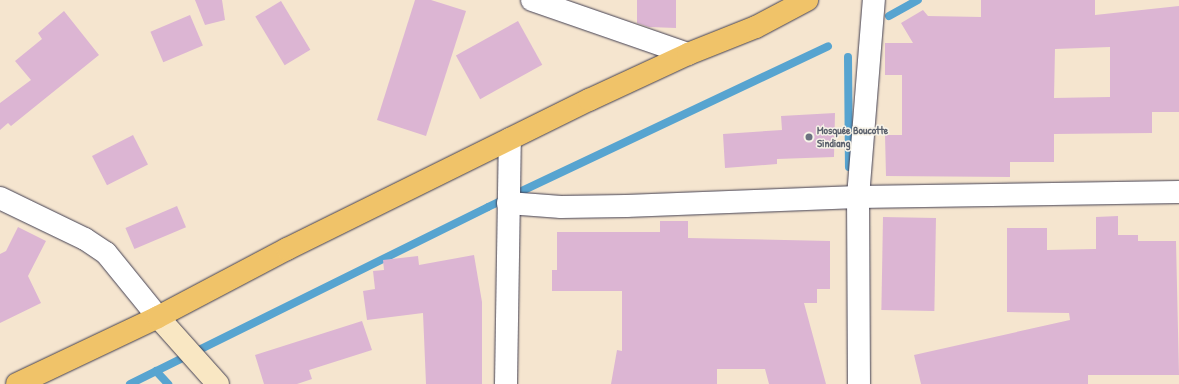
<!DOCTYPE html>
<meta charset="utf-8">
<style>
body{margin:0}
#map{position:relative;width:1179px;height:384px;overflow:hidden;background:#f5e5cf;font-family:"Patrick Hand",sans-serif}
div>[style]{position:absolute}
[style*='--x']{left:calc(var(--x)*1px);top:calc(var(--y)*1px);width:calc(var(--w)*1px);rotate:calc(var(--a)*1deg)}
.stream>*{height:8px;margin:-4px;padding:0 4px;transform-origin:4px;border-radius:4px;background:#57a4d0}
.building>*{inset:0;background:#dcb5d3;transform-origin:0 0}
.roads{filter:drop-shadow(0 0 1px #423f51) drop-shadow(0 0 1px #423f51)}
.street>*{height:22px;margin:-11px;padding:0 11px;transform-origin:11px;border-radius:11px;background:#fff}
.secondary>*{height:22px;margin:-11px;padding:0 11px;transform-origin:11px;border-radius:11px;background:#f9e7c3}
.primary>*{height:22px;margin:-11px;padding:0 11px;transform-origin:11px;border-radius:11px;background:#f0c369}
.dots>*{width:11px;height:11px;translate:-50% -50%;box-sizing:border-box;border:2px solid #f7f3e8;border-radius:50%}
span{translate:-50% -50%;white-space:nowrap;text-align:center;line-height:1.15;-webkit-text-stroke:3px #f7f3e8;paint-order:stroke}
.worship-label{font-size:11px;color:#5b616d;font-weight:700}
.left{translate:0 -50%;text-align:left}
</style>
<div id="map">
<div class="stream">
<i style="--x:889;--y:16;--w:33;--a:-29"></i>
<i style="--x:848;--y:57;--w:110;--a:89.5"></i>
<i style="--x:156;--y:371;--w:18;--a:47"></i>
<i style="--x:130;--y:384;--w:399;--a:-26.3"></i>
<i style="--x:488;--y:207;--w:376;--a:-25.3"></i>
</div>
<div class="building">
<i style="clip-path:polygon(195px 0,222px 0,225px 20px,205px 25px)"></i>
<i style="clip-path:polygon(415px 0,431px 0,466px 11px,426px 136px,377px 120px)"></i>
<i style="clip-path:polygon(637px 0,676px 0,676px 28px,649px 27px,637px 23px)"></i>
<i style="clip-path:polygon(evenodd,981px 0,1095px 0,1095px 15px,1179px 6px,1179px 112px,1152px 112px,1152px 133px,1054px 134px,1054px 162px,1010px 162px,1010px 177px,886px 176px,885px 135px,902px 135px,902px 75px,885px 75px,885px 43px,913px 43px,901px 23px,923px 10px,928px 16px,981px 17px,981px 0,1110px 47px,1110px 97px,1054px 98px,1055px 49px,1110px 47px)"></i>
<i style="left:281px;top:1px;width:57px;height:30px;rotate:59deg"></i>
<i style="clip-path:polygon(64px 11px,99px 55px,11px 126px,8px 123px,0 130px,0 103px,31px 80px,15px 61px,42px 39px,38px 33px)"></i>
<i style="left:190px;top:15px;width:33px;height:43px;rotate:67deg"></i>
<i style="left:518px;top:21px;width:50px;height:71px;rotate:61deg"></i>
<i style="clip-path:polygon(835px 113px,834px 157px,777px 159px,777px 164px,725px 168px,723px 134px,782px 130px,781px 116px)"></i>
<i style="left:133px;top:135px;width:33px;height:46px;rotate:63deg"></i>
<i style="left:177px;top:206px;width:23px;height:56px;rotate:67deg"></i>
<i style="clip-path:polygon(1118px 216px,1118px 235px,1138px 235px,1138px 241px,1176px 241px,1179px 375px,1088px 375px,1088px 384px,921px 384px,914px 355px,1070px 320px,1069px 313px,1007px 312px,1007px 228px,1047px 228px,1047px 250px,1096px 249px,1096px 217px)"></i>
<i style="left:883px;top:217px;width:53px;height:93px;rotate:1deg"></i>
<i style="clip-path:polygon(660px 221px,688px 221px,688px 238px,830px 241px,830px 289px,817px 289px,817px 303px,804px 303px,826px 384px,769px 384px,765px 369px,717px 369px,717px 384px,611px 384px,617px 350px,622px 351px,622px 291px,552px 291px,552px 270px,557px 270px,557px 232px,660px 232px)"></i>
<i style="clip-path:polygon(18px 227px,46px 241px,28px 276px,41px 303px,0 323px,0 254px,6px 251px)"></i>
<i style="clip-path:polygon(474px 255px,482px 302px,482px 384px,426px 384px,423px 313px,367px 320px,363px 291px,375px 289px,373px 271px,384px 270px,383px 260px,418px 256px,419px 265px)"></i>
<i style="clip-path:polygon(362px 321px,372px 350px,309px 370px,312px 379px,297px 384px,264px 384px,255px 355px)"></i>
</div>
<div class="roads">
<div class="street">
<i style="--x:532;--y:0;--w:165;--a:19.1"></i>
<i style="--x:0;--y:198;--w:94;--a:25.8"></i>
<i style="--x:85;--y:239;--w:25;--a:34"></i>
<i style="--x:106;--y:253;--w:82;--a:50.9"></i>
<i style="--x:508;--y:203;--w:53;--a:4.3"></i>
<i style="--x:561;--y:207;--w:65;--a:-0.9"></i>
<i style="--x:626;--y:206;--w:232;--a:-2.2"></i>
<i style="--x:858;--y:197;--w:321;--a:-0.9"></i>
<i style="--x:506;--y:384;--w:245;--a:-89.1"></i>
<i style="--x:859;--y:384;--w:187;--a:-90.3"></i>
<i style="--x:858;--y:197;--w:198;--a:-85.4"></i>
</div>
<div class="secondary">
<i style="--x:158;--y:317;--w:90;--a:48.2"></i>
</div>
<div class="primary">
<i style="--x:17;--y:384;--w:156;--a:-25.4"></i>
<i style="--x:158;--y:317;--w:146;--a:-27.8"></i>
<i style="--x:287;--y:249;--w:337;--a:-26.3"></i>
<i style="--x:589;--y:100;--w:109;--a:-24.9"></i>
<i style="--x:688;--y:54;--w:73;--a:-21.7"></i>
<i style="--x:756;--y:27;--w:58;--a:-27.9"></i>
</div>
</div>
<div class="dots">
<i style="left:809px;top:137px;background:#6b7280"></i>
</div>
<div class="worship-label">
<span class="left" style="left:817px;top:137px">Mosquée Boucotte<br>Sindiang</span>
</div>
</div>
